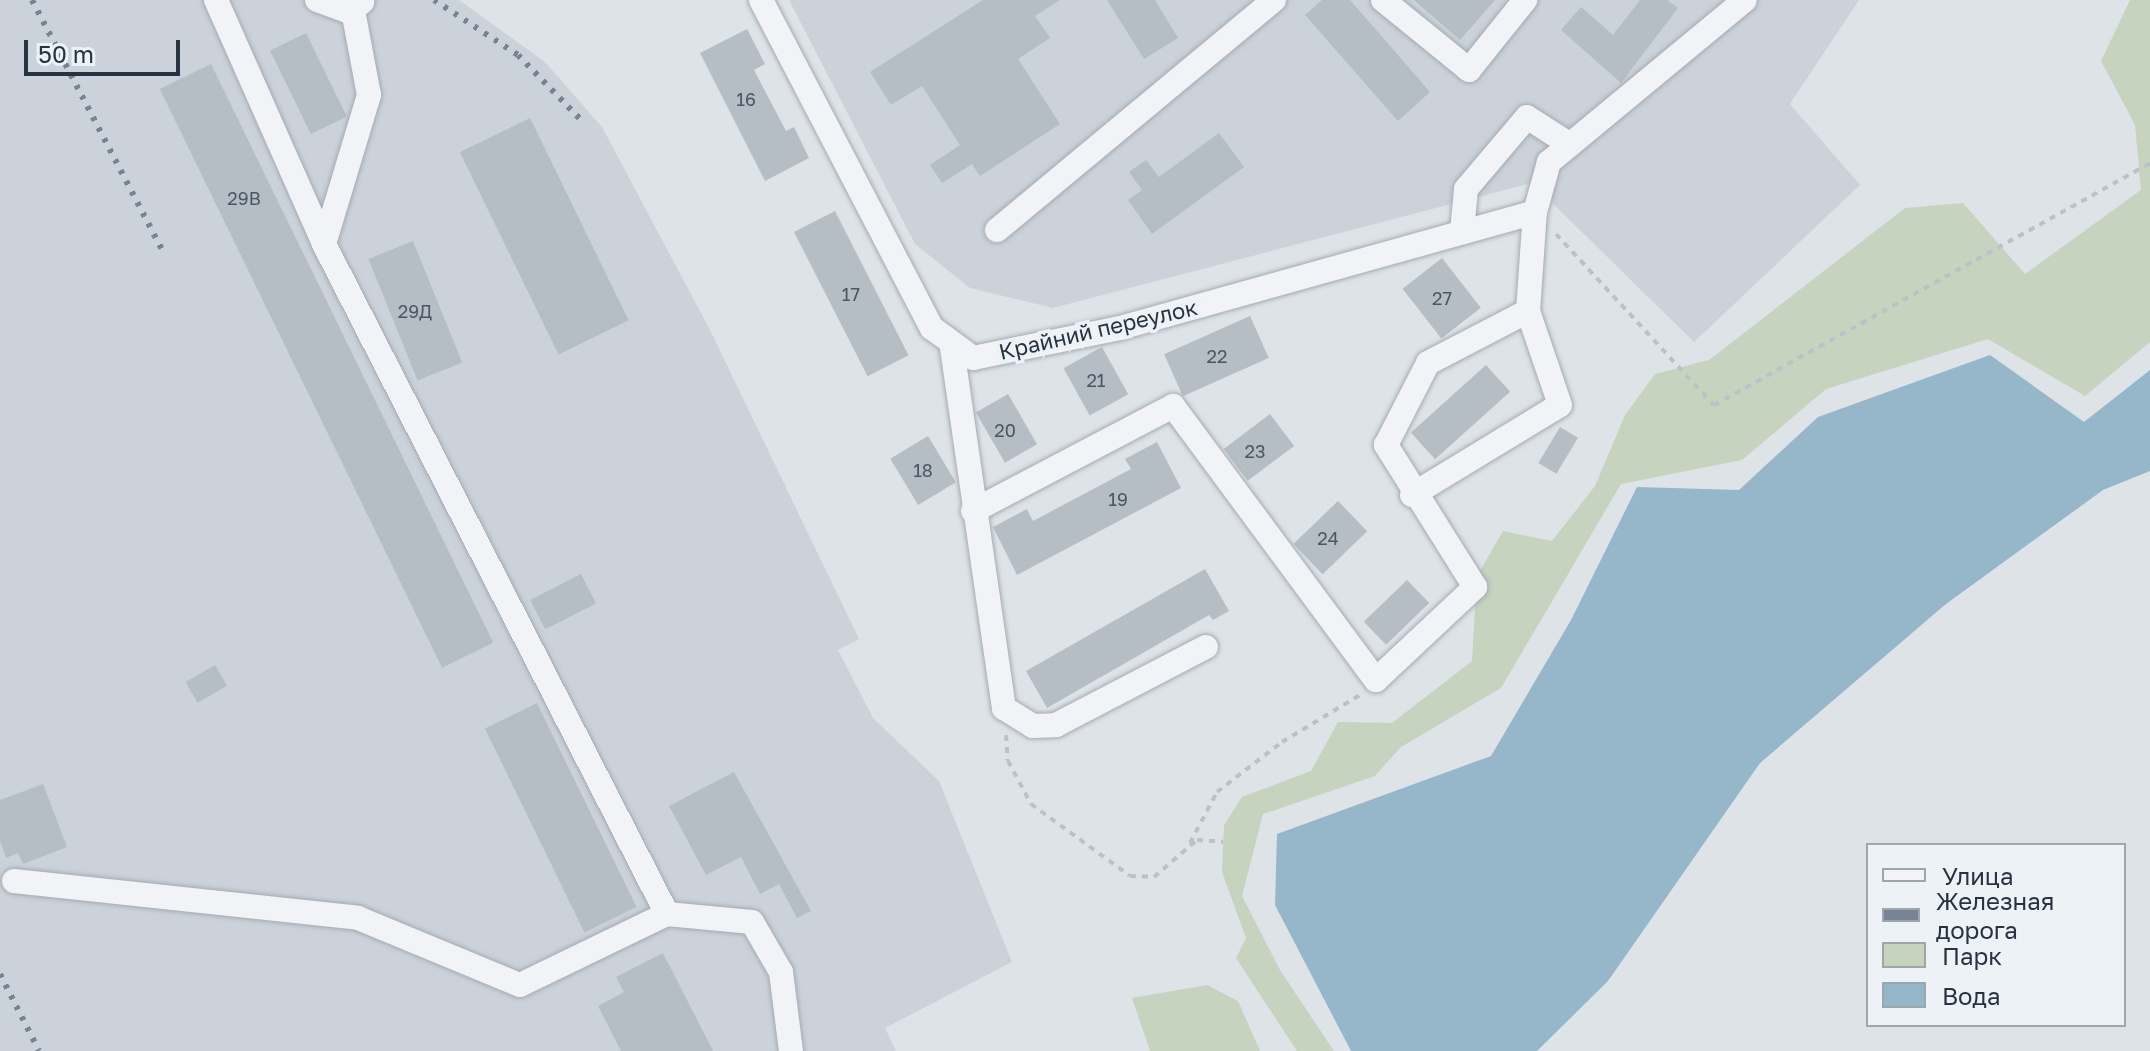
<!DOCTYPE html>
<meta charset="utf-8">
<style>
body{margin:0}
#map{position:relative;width:2150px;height:1051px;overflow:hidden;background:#dee3e8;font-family:"Golos Text",sans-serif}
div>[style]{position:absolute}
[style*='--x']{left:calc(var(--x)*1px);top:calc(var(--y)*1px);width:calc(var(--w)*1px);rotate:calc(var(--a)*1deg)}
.built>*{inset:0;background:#ccd2da}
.green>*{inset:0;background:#c6d3be}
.water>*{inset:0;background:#96b6ca}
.building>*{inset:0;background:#b5bdc5;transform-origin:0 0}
.path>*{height:4px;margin-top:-2px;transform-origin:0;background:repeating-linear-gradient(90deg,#bcc1c7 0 6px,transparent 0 12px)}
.roads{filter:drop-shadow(0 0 2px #a3abb2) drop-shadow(0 0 2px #a3abb2)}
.minor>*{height:24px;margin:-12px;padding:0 12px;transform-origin:12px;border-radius:12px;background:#f1f3f6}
.rail>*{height:6px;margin-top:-3px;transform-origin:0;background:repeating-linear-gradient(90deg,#768493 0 4px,transparent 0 12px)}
span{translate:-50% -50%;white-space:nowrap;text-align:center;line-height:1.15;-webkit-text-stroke:7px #edf2f6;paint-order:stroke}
.number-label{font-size:18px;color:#4a5661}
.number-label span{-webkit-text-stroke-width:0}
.street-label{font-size:22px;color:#263340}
.legend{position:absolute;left:1866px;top:843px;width:260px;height:184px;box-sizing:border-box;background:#edf2f6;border:2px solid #9da6ad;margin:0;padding:10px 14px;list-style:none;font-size:24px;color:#263340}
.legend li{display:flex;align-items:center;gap:16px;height:40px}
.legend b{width:40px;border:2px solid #9da6ad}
.scale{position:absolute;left:24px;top:40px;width:156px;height:36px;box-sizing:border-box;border:4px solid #263340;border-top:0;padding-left:10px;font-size:24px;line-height:28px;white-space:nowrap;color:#263340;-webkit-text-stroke:6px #edf2f6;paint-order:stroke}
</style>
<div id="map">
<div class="built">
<i style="clip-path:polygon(0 0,459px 0,545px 62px,602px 127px,710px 330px,859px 639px,838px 650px,873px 718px,939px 781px,1012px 962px,885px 1028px,896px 1051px,0 1051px)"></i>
<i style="clip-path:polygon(789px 0,1859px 0,1790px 104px,1860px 185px,1694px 342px,1532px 183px,1053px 308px,970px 288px,915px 244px)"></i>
</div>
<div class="green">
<i style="clip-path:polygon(2130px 0,2150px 0,2150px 342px,2085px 396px,1988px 339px,1826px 389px,1742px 460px,1621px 484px,1501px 688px,1401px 747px,1375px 776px,1263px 814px,1242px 896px,1280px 970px,1334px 1051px,1297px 1051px,1236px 958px,1246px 938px,1222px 872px,1224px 825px,1242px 797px,1311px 771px,1338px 722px,1392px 723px,1472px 661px,1477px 576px,1503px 531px,1552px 541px,1595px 486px,1625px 415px,1655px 374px,1709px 360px,1905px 208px,1963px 203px,2025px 274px,2141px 190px,2135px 125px,2101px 61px)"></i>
<i style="clip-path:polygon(1207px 985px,1238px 1001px,1260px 1051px,1150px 1051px,1132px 998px)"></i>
</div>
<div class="water">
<i style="clip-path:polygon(1990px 355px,2084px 422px,2150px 370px,2150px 471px,2103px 490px,1946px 604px,1760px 763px,1608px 981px,1537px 1051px,1351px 1051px,1275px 905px,1277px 834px,1491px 756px,1571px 620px,1637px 487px,1739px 490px,1818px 417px)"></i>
</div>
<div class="building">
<i style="clip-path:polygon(983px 0,1060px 0,1035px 16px,1050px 38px,1018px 59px,1060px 124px,980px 176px,972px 164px,942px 183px,930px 165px,960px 145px,922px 86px,891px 105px,870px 72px)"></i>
<i style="clip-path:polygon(1107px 0,1155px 0,1178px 38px,1144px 59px)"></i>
<i style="clip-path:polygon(1322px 0,1350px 0,1430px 92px,1398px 121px,1305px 15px)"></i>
<i style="clip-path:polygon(1414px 0,1495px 0,1460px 40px)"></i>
<i style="clip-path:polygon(1640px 0,1667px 0,1678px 8px,1621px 83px,1561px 30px,1581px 7px,1613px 35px)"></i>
<i style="clip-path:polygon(747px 29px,765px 64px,754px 70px,786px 131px,794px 127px,809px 158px,765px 181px,700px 53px)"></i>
<i style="left:306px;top:33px;width:93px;height:40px;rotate:64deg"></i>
<i style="left:211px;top:64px;width:644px;height:57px;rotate:64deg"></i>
<i style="left:530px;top:118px;width:225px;height:78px;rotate:64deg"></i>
<i style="clip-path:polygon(1219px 133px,1244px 167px,1152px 234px,1128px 200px,1142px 190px,1129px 172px,1146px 160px,1159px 177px)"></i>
<i style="left:835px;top:211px;width:162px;height:46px;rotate:63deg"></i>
<i style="left:413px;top:241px;width:131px;height:48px;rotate:68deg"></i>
<i style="left:1442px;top:258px;width:63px;height:50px;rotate:52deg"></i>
<i style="left:1250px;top:316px;width:46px;height:94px;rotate:66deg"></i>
<i style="left:1102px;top:347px;width:54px;height:44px;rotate:61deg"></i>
<i style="left:1486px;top:365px;width:36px;height:101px;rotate:48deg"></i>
<i style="left:1008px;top:394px;width:58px;height:37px;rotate:60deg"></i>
<i style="left:1270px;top:414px;width:40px;height:58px;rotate:53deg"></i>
<i style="left:1560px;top:427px;width:21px;height:42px;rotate:31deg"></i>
<i style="left:928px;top:436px;width:54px;height:44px;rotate:59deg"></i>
<i style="clip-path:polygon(1157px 442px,1181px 488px,1017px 575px,993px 527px,1027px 509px,1033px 521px,1131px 469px,1125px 459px)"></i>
<i style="left:1338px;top:501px;width:42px;height:62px;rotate:46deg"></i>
<i style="clip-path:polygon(1205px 569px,1229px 611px,1213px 620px,1209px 615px,1047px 708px,1026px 671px)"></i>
<i style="left:581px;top:574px;width:33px;height:57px;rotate:63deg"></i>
<i style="left:1407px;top:580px;width:32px;height:60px;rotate:46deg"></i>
<i style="left:215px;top:665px;width:24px;height:34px;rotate:60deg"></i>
<i style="left:537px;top:703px;width:227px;height:58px;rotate:64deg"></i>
<i style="clip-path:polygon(734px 772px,811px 911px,797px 918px,779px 884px,760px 894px,741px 857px,706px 875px,669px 806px)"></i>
<i style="clip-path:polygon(43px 784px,67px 847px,23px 864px,18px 853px,6px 858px,0 841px,0 800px)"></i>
<i style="clip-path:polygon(663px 953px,713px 1051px,621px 1051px,598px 1006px,624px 992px,616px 977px)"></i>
</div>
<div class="path">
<i style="--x:1556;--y:234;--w:233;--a:47.3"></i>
<i style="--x:1714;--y:405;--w:499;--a:-29"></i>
<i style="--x:1006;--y:735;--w:26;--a:86"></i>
<i style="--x:1008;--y:761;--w:49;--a:61.9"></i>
<i style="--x:1031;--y:804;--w:122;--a:36"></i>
<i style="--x:1130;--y:876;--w:24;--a:2"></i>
<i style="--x:1154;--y:877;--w:57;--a:-40.7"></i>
<i style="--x:1197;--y:840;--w:26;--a:4"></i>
<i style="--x:1190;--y:843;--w:58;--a:-62.1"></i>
<i style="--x:1217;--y:792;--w:82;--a:-37.6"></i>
<i style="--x:1282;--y:742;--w:91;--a:-31.1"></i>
</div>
<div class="roads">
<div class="minor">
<i style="--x:216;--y:0;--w:267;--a:66.1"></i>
<i style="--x:324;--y:244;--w:753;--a:62.89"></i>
<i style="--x:667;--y:914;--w:85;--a:5.4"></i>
<i style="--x:752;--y:922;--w:58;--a:59.9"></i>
<i style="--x:781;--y:972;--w:80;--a:82.8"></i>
<i style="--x:317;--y:0;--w:35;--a:20"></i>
<i style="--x:350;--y:12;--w:16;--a:-40"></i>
<i style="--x:761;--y:0;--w:370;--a:62.5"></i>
<i style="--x:932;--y:328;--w:51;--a:36.2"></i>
<i style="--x:973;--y:358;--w:150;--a:-11.5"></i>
<i style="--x:1120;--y:328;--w:431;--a:-15.6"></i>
<i style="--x:1383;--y:0;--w:111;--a:39.1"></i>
<i style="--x:1469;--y:70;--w:90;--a:-51.3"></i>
<i style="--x:997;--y:230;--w:360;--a:-39.7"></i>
<i style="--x:1462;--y:232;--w:43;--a:-84.7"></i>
<i style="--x:1466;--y:189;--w:94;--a:-49.7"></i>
<i style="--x:1527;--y:117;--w:50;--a:32.7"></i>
<i style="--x:324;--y:244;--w:156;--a:-73.2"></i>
<i style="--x:369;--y:95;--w:97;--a:-100.7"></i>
<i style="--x:952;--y:348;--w:364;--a:81.8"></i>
<i style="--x:1004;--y:708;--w:34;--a:32"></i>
<i style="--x:1033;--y:726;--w:23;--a:-2"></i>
<i style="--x:1056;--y:725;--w:169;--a:-27.5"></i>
<i style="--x:1412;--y:495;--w:173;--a:-31.3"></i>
<i style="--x:1560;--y:405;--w:99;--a:-108.8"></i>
<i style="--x:973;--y:511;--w:226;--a:-27.7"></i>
<i style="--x:1173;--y:406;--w:341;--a:53.5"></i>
<i style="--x:1376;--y:680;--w:136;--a:-43.2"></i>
<i style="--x:1475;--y:587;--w:168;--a:-122.1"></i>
<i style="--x:1386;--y:445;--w:92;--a:-62.9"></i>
<i style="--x:1428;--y:363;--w:113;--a:-27.5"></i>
<i style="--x:1528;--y:311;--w:99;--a:-86"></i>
<i style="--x:1535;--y:212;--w:52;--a:-74.4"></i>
<i style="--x:1549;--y:162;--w:254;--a:-39.6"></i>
<i style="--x:14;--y:881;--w:346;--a:6.1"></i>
<i style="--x:358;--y:918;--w:175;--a:22.5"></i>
<i style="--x:520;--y:985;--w:163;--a:-25.8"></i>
</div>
</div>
<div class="rail">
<i style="--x:32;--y:0;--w:282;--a:62.5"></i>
<i style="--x:434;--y:0;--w:100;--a:33.2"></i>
<i style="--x:518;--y:55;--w:88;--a:45.9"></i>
<i style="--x:0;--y:974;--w:86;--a:63.1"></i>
</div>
<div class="number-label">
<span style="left:746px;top:99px">16</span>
<span style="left:244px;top:198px">29В</span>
<span style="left:851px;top:294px">17</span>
<span style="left:1442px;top:298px">27</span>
<span style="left:415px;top:311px">29Д</span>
<span style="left:1217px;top:356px">22</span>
<span style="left:1096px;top:380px">21</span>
<span style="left:1005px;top:430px">20</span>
<span style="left:1255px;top:451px">23</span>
<span style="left:923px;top:470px">18</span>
<span style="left:1118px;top:499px">19</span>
<span style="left:1328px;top:538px">24</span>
</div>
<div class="street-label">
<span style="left:1098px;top:329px;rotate:-13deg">Крайний переулок</span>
</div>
<ul class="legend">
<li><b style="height:10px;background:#f1f3f6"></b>Улица</li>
<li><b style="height:10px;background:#768493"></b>Железная дорога</li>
<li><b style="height:22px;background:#c6d3be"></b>Парк</li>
<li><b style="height:22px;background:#96b6ca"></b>Вода</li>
</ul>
<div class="scale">50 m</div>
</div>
